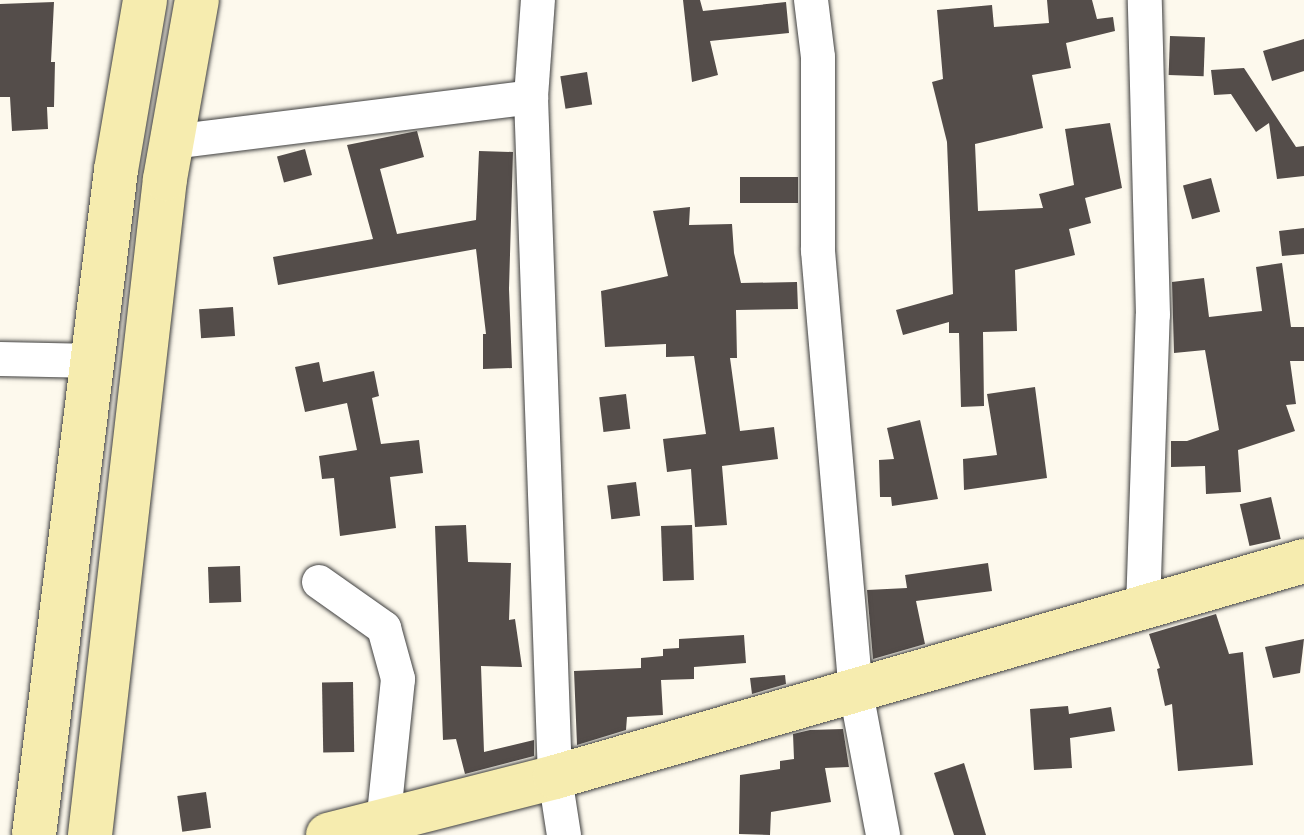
<!DOCTYPE html>
<style>
body{margin:0}
#map{position:relative;width:1304px;height:835px;overflow:hidden;background:#fdf9ed;font-family:Georgia,serif}
div>[style]{position:absolute}
[style*='--x']{left:calc(var(--x)*1px);top:calc(var(--y)*1px);width:calc(var(--w)*1px);rotate:calc(var(--a)*1deg)}
.building>*{inset:0;background:#544d4a;transform-origin:0 0}
.roads{filter:drop-shadow(0 0 2px #3f3f3f) drop-shadow(0 0 2px #3f3f3f)}
.street>*{height:34px;margin:-17px;padding:0 17px;transform-origin:17px;border-radius:17px;background:#fff}
.secondary>*{height:44px;margin:-22px;padding:0 22px;transform-origin:22px;border-radius:22px;background:#f6ecaf}
span{translate:-50% -50%;white-space:nowrap;text-align:center;line-height:1.15;-webkit-text-stroke:8px #fff;paint-order:stroke}
</style>
<div id="map">
<div class="building">
<i style="clip-path:polygon(683px 0,700px 0,703px 11px,786px 2px,789px 33px,710px 41px,718px 75px,692px 82px)"></i>
<i style="clip-path:polygon(1047px 0,1092px 0,1097px 19px,1113px 17px,1115px 31px,1066px 43px,1071px 68px,1032px 75px,1043px 128px,975px 144px,978px 211px,1043px 208px,1039px 194px,1074px 185px,1065px 129px,1110px 123px,1122px 188px,1085px 198px,1091px 223px,1069px 229px,1075px 255px,1015px 270px,1017px 331px,983px 332px,984px 406px,961px 407px,959px 333px,949px 333px,949px 322px,903px 335px,896px 310px,953px 294px,947px 142px,932px 82px,943px 79px,937px 10px,992px 5px,994px 27px,1049px 23px)"></i>
<i style="clip-path:polygon(54px 2px,51px 62px,55px 62px,54px 107px,47px 107px,48px 129px,12px 131px,10px 97px,0 97px,0 4px)"></i>
<i style="left:1170px;top:36px;width:35px;height:39px;rotate:2deg"></i>
<i style="clip-path:polygon(1304px 39px,1304px 71px,1272px 81px,1263px 51px)"></i>
<i style="clip-path:polygon(1244px 68px,1296px 147px,1304px 146px,1304px 176px,1277px 179px,1269px 123px,1256px 132px,1231px 94px,1214px 95px,1211px 70px)"></i>
<i style="left:587px;top:72px;width:33px;height:27px;rotate:81deg"></i>
<i style="clip-path:polygon(417px 131px,424px 157px,380px 169px,397px 234px,476px 220px,479px 151px,513px 152px,509px 289px,512px 368px,483px 369px,483px 334px,486px 334px,476px 249px,278px 285px,273px 257px,373px 239px,347px 145px)"></i>
<i style="left:305px;top:149px;width:27px;height:29px;rotate:75deg"></i>
<i style="left:798px;top:177px;width:26px;height:58px;rotate:90deg"></i>
<i style="left:1211px;top:178px;width:35px;height:29px;rotate:75deg"></i>
<i style="clip-path:polygon(690px 207px,689px 225px,732px 224px,734px 253px,741px 283px,797px 282px,798px 309px,736px 310px,737px 358px,730px 358px,740px 431px,774px 427px,778px 459px,722px 466px,727px 525px,695px 527px,691px 469px,667px 472px,663px 439px,706px 434px,694px 356px,666px 357px,666px 344px,605px 347px,601px 291px,668px 276px,653px 211px)"></i>
<i style="clip-path:polygon(1304px 228px,1304px 254px,1282px 256px,1279px 231px)"></i>
<i style="clip-path:polygon(1282px 263px,1291px 327px,1304px 327px,1304px 361px,1290px 361px,1296px 404px,1286px 405px,1295px 431px,1238px 450px,1241px 492px,1206px 494px,1205px 466px,1171px 467px,1171px 441px,1187px 441px,1219px 430px,1205px 350px,1174px 353px,1172px 282px,1204px 278px,1209px 317px,1262px 311px,1256px 267px)"></i>
<i style="left:233px;top:307px;width:29px;height:34px;rotate:86deg"></i>
<i style="clip-path:polygon(319px 362px,323px 382px,374px 371px,379px 396px,372px 398px,381px 444px,419px 440px,423px 473px,390px 477px,396px 528px,340px 536px,334px 478px,322px 479px,319px 456px,357px 450px,347px 403px,305px 412px,295px 367px)"></i>
<i style="clip-path:polygon(1035px 387px,1047px 478px,964px 490px,963px 459px,997px 455px,987px 394px)"></i>
<i style="left:626px;top:394px;width:35px;height:27px;rotate:83deg"></i>
<i style="clip-path:polygon(920px 420px,938px 499px,892px 506px,891px 497px,880px 497px,879px 460px,894px 459px,887px 428px)"></i>
<i style="left:636px;top:482px;width:34px;height:29px;rotate:83deg"></i>
<i style="left:1271px;top:497px;width:43px;height:32px;rotate:77deg"></i>
<i style="clip-path:polygon(466px 525px,468px 562px,511px 563px,509px 620px,515px 619px,522px 667px,481px 666px,484px 752px,534px 740px,534px 756px,465px 774px,456px 739px,443px 740px,435px 526px)"></i>
<i style="left:692px;top:525px;width:55px;height:31px;rotate:88deg"></i>
<i style="clip-path:polygon(988px 563px,992px 591px,916px 601px,925px 644px,873px 659px,867px 590px,907px 588px,905px 575px)"></i>
<i style="left:240px;top:566px;width:36px;height:32px;rotate:88deg"></i>
<i style="clip-path:polygon(1216px 614px,1229px 654px,1243px 652px,1253px 765px,1178px 771px,1172px 704px,1165px 706px,1157px 669px,1160px 668px,1149px 634px)"></i>
<i style="clip-path:polygon(744px 635px,746px 663px,694px 667px,694px 679px,661px 680px,663px 715px,627px 717px,626px 730px,577px 745px,574px 671px,641px 668px,641px 658px,663px 656px,663px 649px,679px 648px,679px 639px)"></i>
<i style="clip-path:polygon(1304px 639px,1300px 673px,1273px 678px,1265px 647px)"></i>
<i style="clip-path:polygon(785px 675px,786px 684px,752px 694px,750px 678px)"></i>
<i style="left:353px;top:682px;width:70px;height:31px;rotate:89deg"></i>
<i style="clip-path:polygon(1068px 706px,1069px 714px,1111px 707px,1115px 731px,1070px 738px,1072px 768px,1034px 770px,1030px 709px)"></i>
<i style="clip-path:polygon(843px 729px,849px 767px,825px 768px,831px 802px,771px 812px,770px 835px,739px 834px,740px 775px,780px 769px,780px 761px,794px 759px,793px 734px,810px 730px)"></i>
<i style="clip-path:polygon(964px 763px,986px 835px,954px 835px,934px 773px)"></i>
<i style="left:206px;top:792px;width:36px;height:29px;rotate:82deg"></i>
</div>
<div class="roads">
<div class="street">
<i style="--x:811;--y:0;--w:57;--a:83"></i>
<i style="--x:818;--y:57;--w:194;--a:90"></i>
<i style="--x:818;--y:251;--w:443;--a:85.1"></i>
<i style="--x:856;--y:692;--w:146;--a:79.3"></i>
<i style="--x:531;--y:97;--w:680;--a:87.98"></i>
<i style="--x:555;--y:777;--w:59;--a:81.2"></i>
<i style="--x:172;--y:142;--w:362;--a:-7.1"></i>
<i style="--x:531;--y:97;--w:97;--a:-85.9"></i>
<i style="--x:0;--y:359;--w:92;--a:1.2"></i>
<i style="--x:319;--y:582;--w:80;--a:35.3"></i>
<i style="--x:384;--y:628;--w:53;--a:74.6"></i>
<i style="--x:398;--y:679;--w:157;--a:95.9"></i>
<i style="--x:1143;--y:609;--w:294;--a:-88.1"></i>
<i style="--x:1153;--y:315;--w:315;--a:-91.5"></i>
</div>
<div class="secondary">
<i style="--x:34;--y:835;--w:670;--a:-82.97"></i>
<i style="--x:116;--y:170;--w:172;--a:-80.3"></i>
<i style="--x:90;--y:835;--w:660;--a:-83.48"></i>
<i style="--x:165;--y:179;--w:182;--a:-79.9"></i>
<i style="--x:328;--y:835;--w:234;--a:-14.3"></i>
<i style="--x:555;--y:777;--w:780;--a:-16.09"></i>
</div>
</div>
</div>
